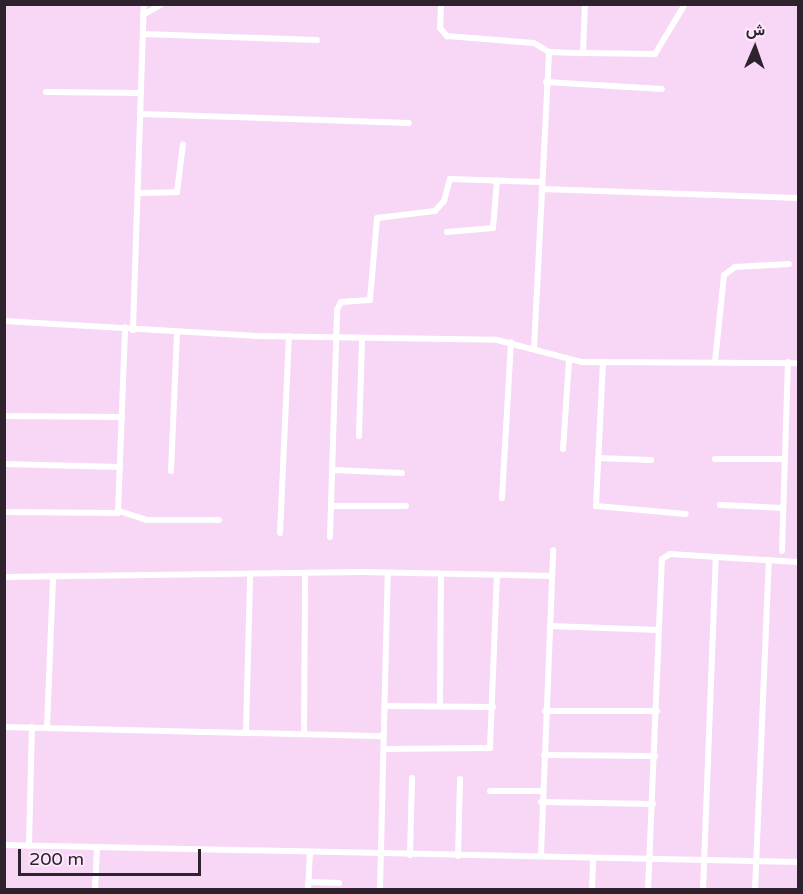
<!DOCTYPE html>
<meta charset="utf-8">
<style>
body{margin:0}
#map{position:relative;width:803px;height:894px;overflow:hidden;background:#f8d6f5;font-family:"Varela Round",Vazirmatn,sans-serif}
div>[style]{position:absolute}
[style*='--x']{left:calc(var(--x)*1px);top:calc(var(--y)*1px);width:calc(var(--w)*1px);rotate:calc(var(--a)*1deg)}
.minor>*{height:6px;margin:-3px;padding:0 3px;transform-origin:3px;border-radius:3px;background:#fff}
span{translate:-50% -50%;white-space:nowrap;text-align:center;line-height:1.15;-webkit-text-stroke:6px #fde8fb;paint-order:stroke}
.frame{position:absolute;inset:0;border:6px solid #2e222d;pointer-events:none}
.north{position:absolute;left:725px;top:18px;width:60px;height:60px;-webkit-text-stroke:4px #fde8fb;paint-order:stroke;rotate:2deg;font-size:16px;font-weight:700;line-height:24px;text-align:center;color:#2e222d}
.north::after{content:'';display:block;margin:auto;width:21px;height:27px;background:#2e222d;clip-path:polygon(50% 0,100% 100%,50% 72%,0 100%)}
.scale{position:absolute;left:18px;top:849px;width:183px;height:27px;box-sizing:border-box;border:3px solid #2e222d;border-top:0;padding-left:8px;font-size:18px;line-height:21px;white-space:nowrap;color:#2e222d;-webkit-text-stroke:4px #fde8fb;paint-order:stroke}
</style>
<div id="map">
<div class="minor">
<i style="--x:441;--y:4;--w:24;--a:92"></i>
<i style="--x:440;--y:28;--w:11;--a:49"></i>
<i style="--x:447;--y:36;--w:87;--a:4.6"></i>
<i style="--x:534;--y:43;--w:17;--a:31"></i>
<i style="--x:143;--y:15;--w:22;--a:-30"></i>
<i style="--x:143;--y:34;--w:174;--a:2"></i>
<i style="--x:583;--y:53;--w:72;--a:0.8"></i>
<i style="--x:655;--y:54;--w:58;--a:-59"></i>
<i style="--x:546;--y:82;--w:116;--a:3.5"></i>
<i style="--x:46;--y:92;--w:95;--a:0.6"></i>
<i style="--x:140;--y:114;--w:269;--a:1.9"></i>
<i style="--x:542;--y:189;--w:256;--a:2"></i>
<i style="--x:138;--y:193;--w:39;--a:-1"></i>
<i style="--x:177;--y:192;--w:48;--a:-82.9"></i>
<i style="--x:447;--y:232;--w:46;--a:-5"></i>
<i style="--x:493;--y:228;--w:48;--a:-85.2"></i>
<i style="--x:4;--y:321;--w:250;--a:3.4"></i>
<i style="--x:254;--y:336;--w:243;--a:0.9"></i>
<i style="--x:497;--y:340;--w:88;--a:14.5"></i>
<i style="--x:582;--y:362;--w:216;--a:0.3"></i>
<i style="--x:133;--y:330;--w:326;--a:-88.1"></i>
<i style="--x:534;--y:349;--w:297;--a:-87.1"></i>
<i style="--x:549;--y:52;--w:34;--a:2"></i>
<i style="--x:583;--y:53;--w:49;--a:-87.7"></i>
<i style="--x:603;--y:362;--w:144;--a:92.8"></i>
<i style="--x:596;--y:506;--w:90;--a:5.1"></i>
<i style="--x:715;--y:362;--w:87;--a:-84.1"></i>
<i style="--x:724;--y:275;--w:14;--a:-36"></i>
<i style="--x:735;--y:267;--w:54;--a:-3.2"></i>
<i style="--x:4;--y:416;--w:118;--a:0.5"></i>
<i style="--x:359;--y:436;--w:98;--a:-88.2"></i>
<i style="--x:563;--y:449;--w:88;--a:-86.1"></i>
<i style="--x:598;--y:458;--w:53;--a:2.2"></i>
<i style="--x:715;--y:459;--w:69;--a:0"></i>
<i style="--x:4;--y:464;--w:116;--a:1.5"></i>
<i style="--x:332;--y:470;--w:70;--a:2.5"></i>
<i style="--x:171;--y:471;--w:139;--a:-87.5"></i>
<i style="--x:502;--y:498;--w:156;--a:-86.7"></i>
<i style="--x:720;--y:505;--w:63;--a:2.7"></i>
<i style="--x:331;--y:506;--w:75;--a:0"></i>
<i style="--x:119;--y:511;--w:29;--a:18"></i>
<i style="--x:147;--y:520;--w:72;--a:0"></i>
<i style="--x:4;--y:512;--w:114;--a:0.5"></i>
<i style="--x:118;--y:513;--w:186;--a:-87.8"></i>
<i style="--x:280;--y:533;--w:197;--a:-87.4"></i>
<i style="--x:330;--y:537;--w:227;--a:-88.2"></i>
<i style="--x:337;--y:310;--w:9;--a:-63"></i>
<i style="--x:341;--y:302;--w:29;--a:-4"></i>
<i style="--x:370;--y:300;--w:82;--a:-85.1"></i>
<i style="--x:377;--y:218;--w:58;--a:-6.9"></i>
<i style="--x:435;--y:211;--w:13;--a:-48"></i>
<i style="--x:444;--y:201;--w:23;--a:-75"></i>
<i style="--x:450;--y:179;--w:92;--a:1.9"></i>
<i style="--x:782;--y:551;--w:189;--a:-88.2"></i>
<i style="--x:4;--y:577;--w:358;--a:-0.8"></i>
<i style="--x:362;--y:572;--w:190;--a:1.2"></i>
<i style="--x:550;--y:626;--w:109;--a:2.1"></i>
<i style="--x:385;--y:706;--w:108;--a:0.5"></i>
<i style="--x:440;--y:706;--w:132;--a:-89.6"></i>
<i style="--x:545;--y:711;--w:112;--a:0"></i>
<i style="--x:4;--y:727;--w:380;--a:1.4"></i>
<i style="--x:47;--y:728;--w:152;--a:-87.7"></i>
<i style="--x:246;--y:732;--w:158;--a:-88.5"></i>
<i style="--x:304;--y:734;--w:161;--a:-89.6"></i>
<i style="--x:384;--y:749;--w:106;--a:-0.5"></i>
<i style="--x:490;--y:748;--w:173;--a:-87.7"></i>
<i style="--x:544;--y:755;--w:111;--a:0.5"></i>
<i style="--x:490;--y:791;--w:52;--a:0"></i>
<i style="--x:541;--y:802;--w:112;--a:1"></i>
<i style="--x:4;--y:845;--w:794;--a:1.23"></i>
<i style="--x:29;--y:846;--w:119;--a:-88.6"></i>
<i style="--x:410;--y:855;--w:77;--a:-88.5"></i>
<i style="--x:541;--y:855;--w:305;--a:-87.7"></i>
<i style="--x:458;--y:856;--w:77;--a:-88.5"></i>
<i style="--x:308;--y:882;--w:31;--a:2"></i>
<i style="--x:95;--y:890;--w:42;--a:-87.3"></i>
<i style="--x:308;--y:890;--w:37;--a:-87"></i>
<i style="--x:380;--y:890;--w:317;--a:-88.6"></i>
<i style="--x:592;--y:890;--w:31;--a:-88"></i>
<i style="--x:648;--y:890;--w:331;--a:-87.6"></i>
<i style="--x:662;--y:559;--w:9;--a:-32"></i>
<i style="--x:670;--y:554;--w:128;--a:3.6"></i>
<i style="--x:703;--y:890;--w:332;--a:-87.8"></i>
<i style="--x:755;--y:890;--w:330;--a:-87.6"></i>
</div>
<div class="frame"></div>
<div class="north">ش</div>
<div class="scale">200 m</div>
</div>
